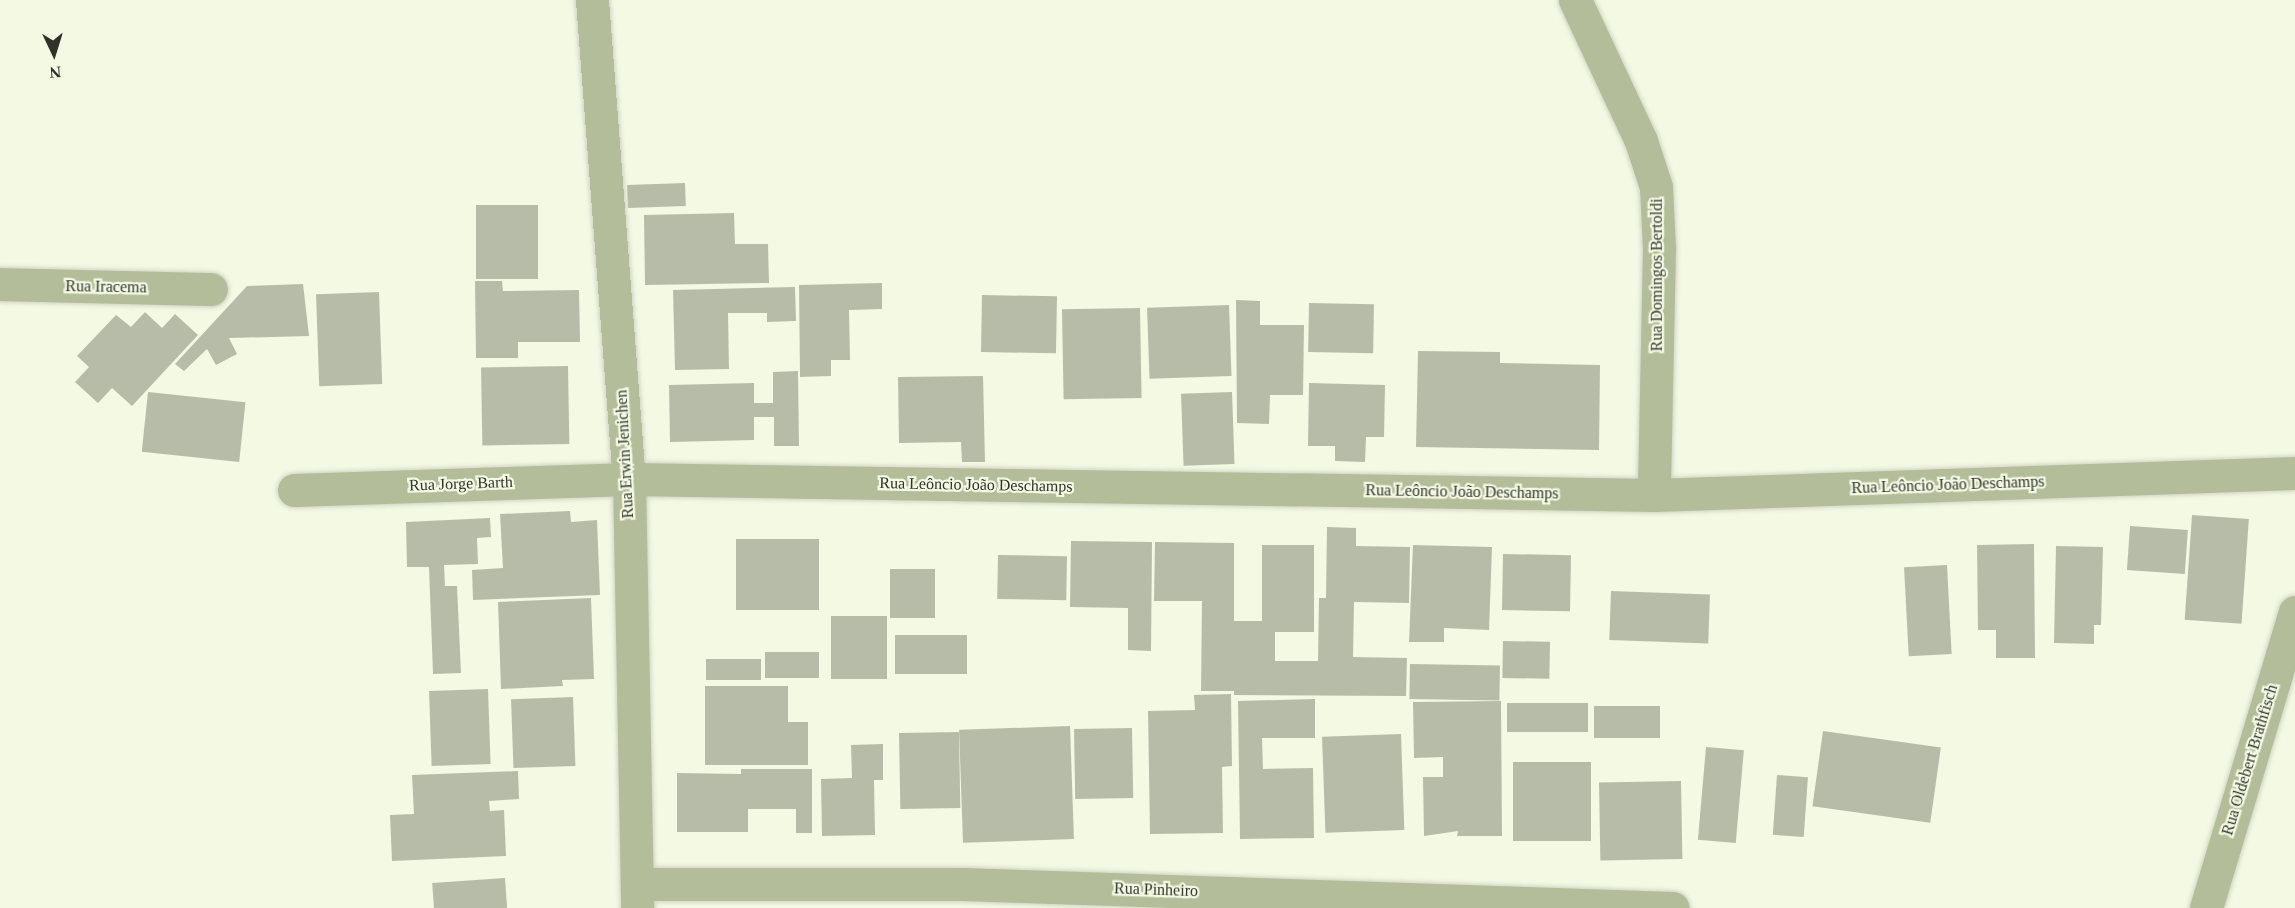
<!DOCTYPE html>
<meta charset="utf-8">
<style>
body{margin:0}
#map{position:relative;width:2295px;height:908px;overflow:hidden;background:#f4f9e4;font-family:Georgia,serif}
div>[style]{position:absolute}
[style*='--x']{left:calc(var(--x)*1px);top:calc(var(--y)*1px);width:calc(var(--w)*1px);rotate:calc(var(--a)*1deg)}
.building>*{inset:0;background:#b7bca8;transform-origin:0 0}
.roads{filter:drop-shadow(0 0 2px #d1d5c3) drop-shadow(0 0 2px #d1d5c3)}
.minor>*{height:33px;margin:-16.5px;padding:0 16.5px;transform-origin:16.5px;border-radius:16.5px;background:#b4bd99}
span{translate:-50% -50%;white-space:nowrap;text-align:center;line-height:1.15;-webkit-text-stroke:4.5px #f4f9e4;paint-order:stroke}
.street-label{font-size:16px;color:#31332b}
.north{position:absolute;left:24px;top:24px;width:60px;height:60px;-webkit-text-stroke:4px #f4f9e4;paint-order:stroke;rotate:176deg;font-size:16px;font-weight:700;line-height:24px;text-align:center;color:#31332b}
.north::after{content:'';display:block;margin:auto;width:21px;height:27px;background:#31332b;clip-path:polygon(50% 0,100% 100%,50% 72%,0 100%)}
</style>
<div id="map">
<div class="building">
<i style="left:685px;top:183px;width:23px;height:58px;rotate:88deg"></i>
<i style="left:476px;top:205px;width:62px;height:74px"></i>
<i style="clip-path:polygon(734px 213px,735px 244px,768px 244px,769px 283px,645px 285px,644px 215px)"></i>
<i style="clip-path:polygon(475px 281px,502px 281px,503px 291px,579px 290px,580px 342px,518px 342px,518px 358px,476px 358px)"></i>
<i style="clip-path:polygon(882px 283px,882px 309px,849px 310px,850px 360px,831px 360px,831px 376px,800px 377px,799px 285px)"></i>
<i style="clip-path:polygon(303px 284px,309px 336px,229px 338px,237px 354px,216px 365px,207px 349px,184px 371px,175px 364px,247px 286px)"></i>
<i style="clip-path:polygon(795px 287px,796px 321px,767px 322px,767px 313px,728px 313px,729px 369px,675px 370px,673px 290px)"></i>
<i style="left:379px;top:292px;width:92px;height:63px;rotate:88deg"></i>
<i style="left:982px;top:295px;width:75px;height:57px;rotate:1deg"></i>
<i style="clip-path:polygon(1236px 300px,1260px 301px,1260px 325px,1304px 325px,1303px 395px,1270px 395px,1269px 424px,1237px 423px)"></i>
<i style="left:1309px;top:303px;width:65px;height:49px;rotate:1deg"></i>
<i style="left:1229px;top:305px;width:71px;height:82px;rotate:88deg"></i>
<i style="left:1140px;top:308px;width:90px;height:78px;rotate:89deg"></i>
<i style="clip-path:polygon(145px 312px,162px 328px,175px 314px,198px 335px,132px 406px,112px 388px,98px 403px,75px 382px,89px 367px,77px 356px,116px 315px,131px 327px)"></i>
<i style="clip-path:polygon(1418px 351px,1500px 352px,1500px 363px,1600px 365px,1599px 450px,1416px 447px)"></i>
<i style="left:568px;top:366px;width:78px;height:87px;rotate:89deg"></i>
<i style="clip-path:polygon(798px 371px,799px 446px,774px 446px,774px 417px,754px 417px,754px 440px,670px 442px,669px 385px,754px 383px,754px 403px,773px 403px,773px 372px)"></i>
<i style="clip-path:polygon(983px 376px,985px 462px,962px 462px,961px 442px,899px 443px,898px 377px)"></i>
<i style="clip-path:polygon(1309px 383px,1385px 385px,1384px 437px,1366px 437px,1365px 462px,1335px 461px,1335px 446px,1308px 446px)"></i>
<i style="left:148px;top:392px;width:98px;height:60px;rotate:6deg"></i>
<i style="left:1232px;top:392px;width:72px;height:51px;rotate:88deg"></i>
<i style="clip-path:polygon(570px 511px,571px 522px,597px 520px,600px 595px,473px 600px,472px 570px,503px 568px,500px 514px)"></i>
<i style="left:2192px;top:515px;width:57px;height:105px;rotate:4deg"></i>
<i style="clip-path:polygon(490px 518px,491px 537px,477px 538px,478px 564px,444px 565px,445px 586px,457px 586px,461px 673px,433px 674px,429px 567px,407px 567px,406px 522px)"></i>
<i style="left:2130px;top:526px;width:58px;height:44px;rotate:4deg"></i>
<i style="clip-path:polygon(1327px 527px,1356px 528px,1356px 546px,1410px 547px,1409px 603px,1354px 602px,1353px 657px,1407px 658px,1406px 696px,1234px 695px,1234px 691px,1201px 691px,1202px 601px,1154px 601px,1155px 542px,1234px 543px,1234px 621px,1262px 621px,1262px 545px,1314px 545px,1314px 632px,1275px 632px,1275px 661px,1318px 661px,1319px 598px,1326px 598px)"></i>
<i style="left:736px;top:539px;width:83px;height:71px"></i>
<i style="clip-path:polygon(1071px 541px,1152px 542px,1151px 651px,1128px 650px,1128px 608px,1070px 607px)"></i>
<i style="clip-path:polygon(2034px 544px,2035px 658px,1996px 658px,1996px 630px,1978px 630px,1977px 545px)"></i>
<i style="clip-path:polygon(1413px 545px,1492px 547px,1489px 630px,1444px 628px,1444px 642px,1409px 642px)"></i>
<i style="clip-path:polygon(2056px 546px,2103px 547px,2101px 625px,2094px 625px,2094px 644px,2054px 643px)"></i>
<i style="left:1503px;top:554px;width:68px;height:56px;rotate:1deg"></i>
<i style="left:998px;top:555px;width:69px;height:44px;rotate:1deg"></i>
<i style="left:1947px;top:565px;width:89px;height:43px;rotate:87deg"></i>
<i style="left:890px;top:569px;width:45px;height:49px"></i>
<i style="left:1611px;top:591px;width:99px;height:49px;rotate:2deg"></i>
<i style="clip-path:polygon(591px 598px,594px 679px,562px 680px,563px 686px,501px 689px,498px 602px)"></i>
<i style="left:831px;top:616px;width:56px;height:63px"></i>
<i style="left:895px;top:635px;width:72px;height:39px"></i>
<i style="left:1503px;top:641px;width:47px;height:37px;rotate:1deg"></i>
<i style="left:765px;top:652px;width:54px;height:26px"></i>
<i style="left:706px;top:659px;width:55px;height:21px"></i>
<i style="left:1410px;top:664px;width:90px;height:35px;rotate:1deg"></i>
<i style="clip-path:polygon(705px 686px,788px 686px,788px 722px,808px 722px,808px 765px,705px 765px)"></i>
<i style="left:488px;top:689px;width:75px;height:59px;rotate:88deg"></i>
<i style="clip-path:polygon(1231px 694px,1232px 766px,1222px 767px,1223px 833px,1150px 834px,1148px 711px,1195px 710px,1194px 695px)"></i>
<i style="left:573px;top:697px;width:69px;height:62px;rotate:88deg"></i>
<i style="clip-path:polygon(1315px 699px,1315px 738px,1262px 738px,1263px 769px,1313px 768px,1314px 838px,1240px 839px,1238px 701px)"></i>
<i style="clip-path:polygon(1501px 701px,1502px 836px,1457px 836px,1458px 831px,1424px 836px,1423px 777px,1443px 777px,1443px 757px,1414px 758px,1413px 702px)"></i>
<i style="left:1507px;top:703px;width:81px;height:29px"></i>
<i style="left:1594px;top:706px;width:66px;height:32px"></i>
<i style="left:1070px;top:726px;width:113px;height:111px;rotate:88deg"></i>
<i style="left:1132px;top:728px;width:70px;height:58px;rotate:89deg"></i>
<i style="left:1823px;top:731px;width:119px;height:76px;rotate:8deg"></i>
<i style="left:959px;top:732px;width:76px;height:60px;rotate:89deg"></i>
<i style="left:1401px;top:734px;width:96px;height:79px;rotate:88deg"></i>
<i style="clip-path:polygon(883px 744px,883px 780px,874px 780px,875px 835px,822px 836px,821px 779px,852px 778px,851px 745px)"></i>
<i style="left:1706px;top:747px;width:38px;height:93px;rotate:5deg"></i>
<i style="left:1513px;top:762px;width:78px;height:79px"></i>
<i style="clip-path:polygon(741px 769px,812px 769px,812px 833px,796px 833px,796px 809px,748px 809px,748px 832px,677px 832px,677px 773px,741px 774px)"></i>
<i style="clip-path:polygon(518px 771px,519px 799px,489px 801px,490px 811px,504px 810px,506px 856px,392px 861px,390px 815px,414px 814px,412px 775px)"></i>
<i style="left:1777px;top:775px;width:31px;height:60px;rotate:4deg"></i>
<i style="left:1681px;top:781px;width:78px;height:82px;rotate:89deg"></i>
<i style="left:505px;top:878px;width:30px;height:73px;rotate:86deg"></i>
</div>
<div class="roads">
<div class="minor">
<i style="--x:592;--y:0;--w:480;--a:85.6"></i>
<i style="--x:629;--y:479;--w:429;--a:88.9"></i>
<i style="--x:1575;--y:0;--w:156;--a:64.9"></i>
<i style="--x:1641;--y:141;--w:48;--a:71.9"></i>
<i style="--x:1656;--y:187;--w:61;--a:87.2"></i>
<i style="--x:1659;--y:248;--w:247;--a:91.2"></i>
<i style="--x:0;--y:284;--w:211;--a:1.4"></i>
<i style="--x:294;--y:490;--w:335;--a:-1.9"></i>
<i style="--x:629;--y:479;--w:1025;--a:0.89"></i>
<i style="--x:1654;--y:495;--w:641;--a:-1.97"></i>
<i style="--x:639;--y:884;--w:323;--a:0"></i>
<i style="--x:962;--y:884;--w:711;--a:1.93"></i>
<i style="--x:2206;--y:908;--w:309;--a:-73.3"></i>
</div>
</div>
<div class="street-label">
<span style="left:1657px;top:275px;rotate:-90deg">Rua Domingos Bertoldi</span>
<span style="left:106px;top:287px;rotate:1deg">Rua Iracema</span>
<span style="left:625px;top:454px;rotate:-93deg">Rua Erwin Jenichen</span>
<span style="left:461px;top:484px;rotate:-2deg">Rua Jorge Barth</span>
<span style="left:976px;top:485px;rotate:1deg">Rua Leôncio João Deschamps</span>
<span style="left:1948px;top:485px;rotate:-2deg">Rua Leôncio João Deschamps</span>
<span style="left:1462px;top:492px;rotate:1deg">Rua Leôncio João Deschamps</span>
<span style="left:2250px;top:760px;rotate:-73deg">Rua Oldebert Brathfisch</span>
<span style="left:1156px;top:890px;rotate:2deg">Rua Pinheiro</span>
</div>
<div class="north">N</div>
</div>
